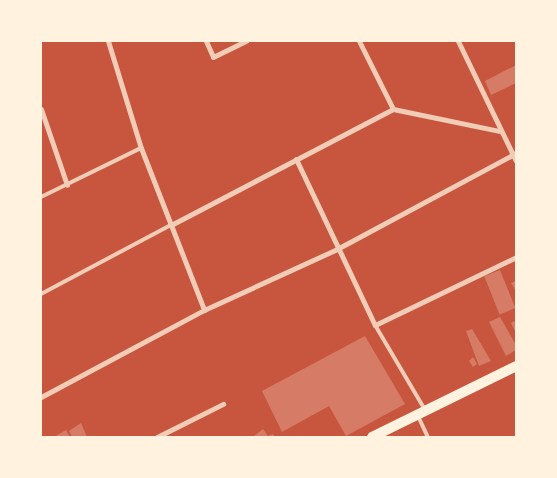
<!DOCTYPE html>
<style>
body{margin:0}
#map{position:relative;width:557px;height:478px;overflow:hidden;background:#c8553d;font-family:Overpass,sans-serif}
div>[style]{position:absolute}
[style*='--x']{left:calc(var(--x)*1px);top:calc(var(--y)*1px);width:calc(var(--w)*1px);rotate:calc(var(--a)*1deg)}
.building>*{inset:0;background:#d67c66;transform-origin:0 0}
.service>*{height:4px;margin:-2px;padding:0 2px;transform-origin:2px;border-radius:2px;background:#f1ccb7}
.minor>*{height:5px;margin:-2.5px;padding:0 2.5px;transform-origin:2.5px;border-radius:2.5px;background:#f1ccb7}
.secondary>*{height:10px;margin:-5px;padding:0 5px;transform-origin:5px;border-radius:5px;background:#fff3e0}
span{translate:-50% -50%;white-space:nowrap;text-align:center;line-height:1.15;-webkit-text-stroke:4px #fff3e0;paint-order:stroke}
.frame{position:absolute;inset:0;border:42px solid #fff3e0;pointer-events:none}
</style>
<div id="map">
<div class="building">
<i style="clip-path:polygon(516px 65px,516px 83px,491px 95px,485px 81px)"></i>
<i style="left:500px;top:270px;width:41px;height:17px;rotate:68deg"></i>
<i style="clip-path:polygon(516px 281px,516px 291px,511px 283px)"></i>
<i style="clip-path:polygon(500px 317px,516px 345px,516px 350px,506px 356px,489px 322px)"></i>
<i style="clip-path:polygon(514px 321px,516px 324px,516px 333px,511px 323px)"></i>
<i style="clip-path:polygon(472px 329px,491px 361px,479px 366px,466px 331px)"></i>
<i style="clip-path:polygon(365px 336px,405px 404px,346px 436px,329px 406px,282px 432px,262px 391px)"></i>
<i style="clip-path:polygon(473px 357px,477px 364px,473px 367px,469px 361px)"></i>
<i style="clip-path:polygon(81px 423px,87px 437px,72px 437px,69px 431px)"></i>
<i style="clip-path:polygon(263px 429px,268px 436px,273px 434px,275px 437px,253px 437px)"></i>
<i style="clip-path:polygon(66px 430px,70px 437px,54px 437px)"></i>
</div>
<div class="service">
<i style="--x:41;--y:197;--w:111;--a:-26.1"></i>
<i style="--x:41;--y:294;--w:147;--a:-28"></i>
<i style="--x:375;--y:325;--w:99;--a:59.5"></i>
<i style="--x:418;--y:416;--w:23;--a:65"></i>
</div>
<div class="minor">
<i style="--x:108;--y:41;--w:112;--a:72.9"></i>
<i style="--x:141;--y:148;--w:174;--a:68.7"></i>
<i style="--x:206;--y:41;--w:17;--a:66"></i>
<i style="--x:213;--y:57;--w:37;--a:-26"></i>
<i style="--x:359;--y:41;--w:76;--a:63.4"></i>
<i style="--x:458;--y:41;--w:133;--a:64.2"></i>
<i style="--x:41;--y:109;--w:80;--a:71.1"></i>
<i style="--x:296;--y:159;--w:184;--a:64.6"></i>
<i style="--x:375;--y:325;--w:157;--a:-25.7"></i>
<i style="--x:171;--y:225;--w:250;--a:-27.6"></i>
<i style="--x:393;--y:109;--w:108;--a:11.7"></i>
<i style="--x:41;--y:397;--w:185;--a:-28.1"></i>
<i style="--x:204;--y:310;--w:146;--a:-24.6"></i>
<i style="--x:337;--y:249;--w:203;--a:-28.2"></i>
<i style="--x:157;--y:437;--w:74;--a:-26.6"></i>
</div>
<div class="secondary">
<i style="--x:372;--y:437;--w:161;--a:-26.2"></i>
</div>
<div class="frame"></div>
</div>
